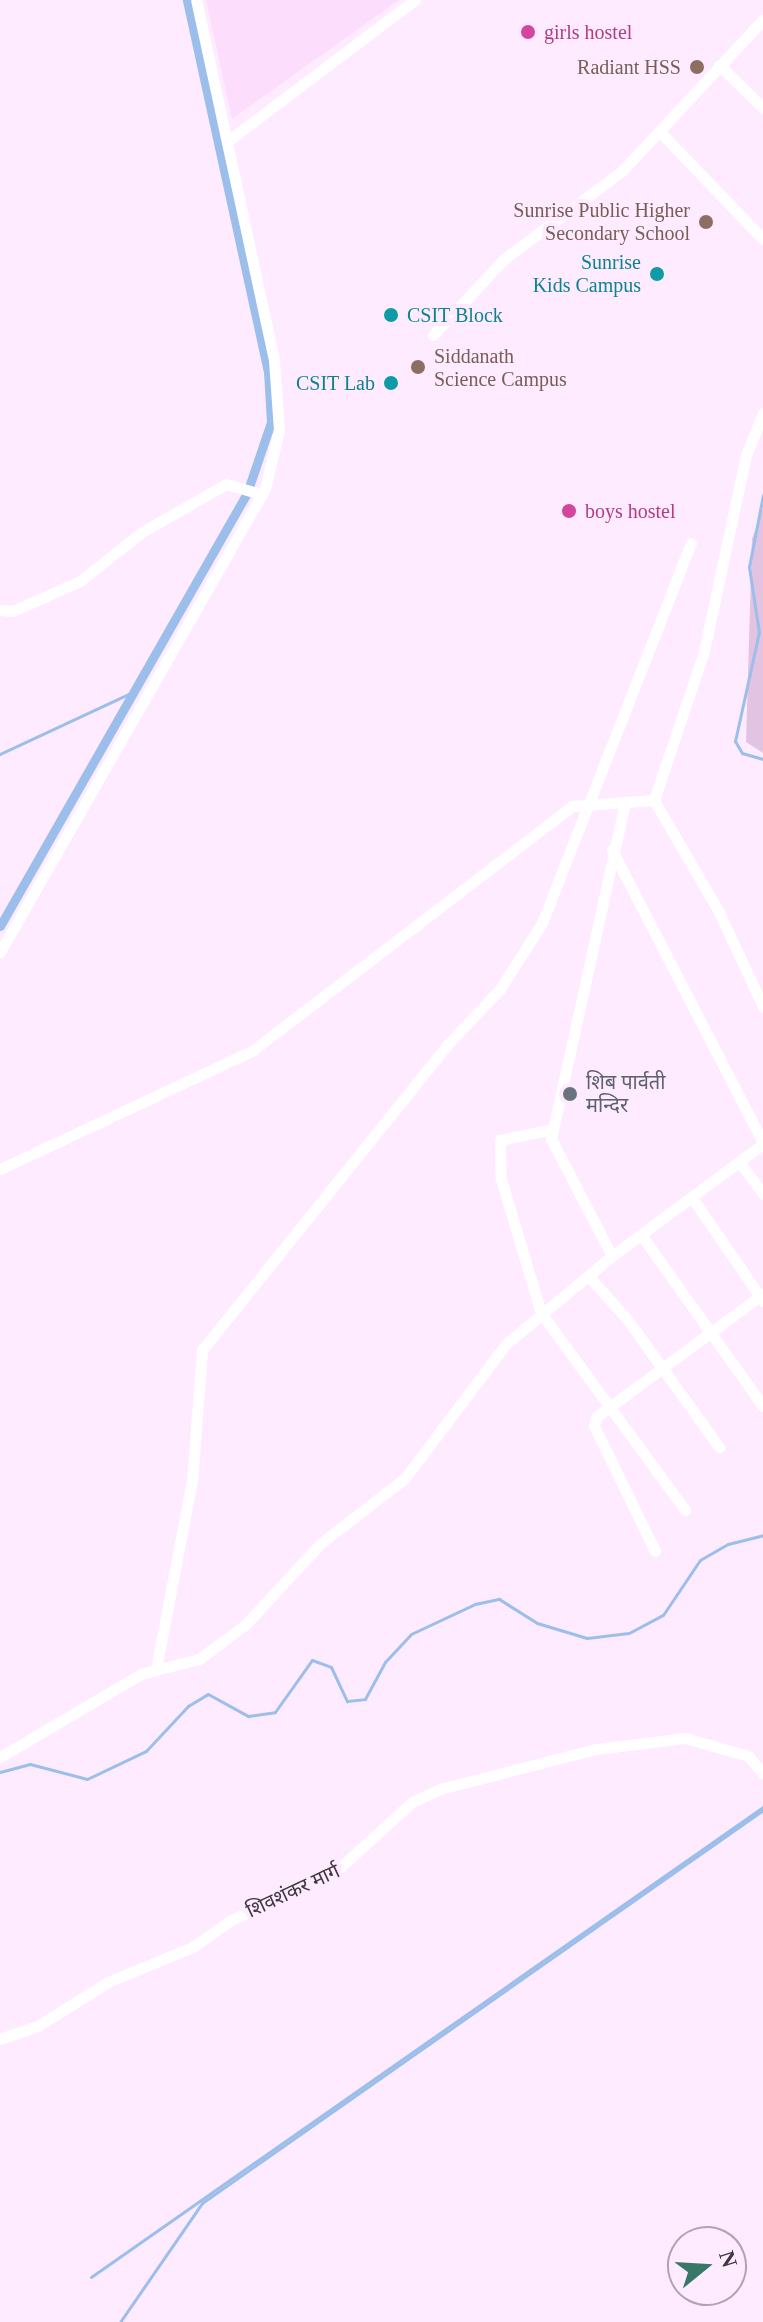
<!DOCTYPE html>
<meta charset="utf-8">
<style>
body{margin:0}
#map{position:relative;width:763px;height:2322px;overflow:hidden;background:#ffebff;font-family:"Times New Roman","Noto Sans Devanagari",serif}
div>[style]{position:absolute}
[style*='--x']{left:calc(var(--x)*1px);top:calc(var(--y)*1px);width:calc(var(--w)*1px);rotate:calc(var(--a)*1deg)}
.built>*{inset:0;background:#fcdefc}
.green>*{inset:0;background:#e2c4e2}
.stream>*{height:3px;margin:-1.5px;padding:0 1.5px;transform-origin:1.5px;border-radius:1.5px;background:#9cbeeb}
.canal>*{height:9px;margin:-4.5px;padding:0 4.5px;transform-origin:4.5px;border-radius:4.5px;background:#9cbeeb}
.minor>*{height:11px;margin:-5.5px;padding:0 5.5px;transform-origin:5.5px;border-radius:5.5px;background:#fff}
.dots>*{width:22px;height:22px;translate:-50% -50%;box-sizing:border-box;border:4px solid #ffebff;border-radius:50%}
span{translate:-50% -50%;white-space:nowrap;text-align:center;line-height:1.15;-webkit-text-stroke:8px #ffebff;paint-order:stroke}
.hotel-label{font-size:20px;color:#b23c85}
.left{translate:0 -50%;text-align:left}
.education-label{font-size:20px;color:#785e54}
.right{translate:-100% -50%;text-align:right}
.culture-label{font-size:20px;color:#0d838f}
.worship-label{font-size:20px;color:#5b616d}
.street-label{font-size:20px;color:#3f363f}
.north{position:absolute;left:667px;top:2226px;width:80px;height:80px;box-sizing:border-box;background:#ffebff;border:2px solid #b2a3b2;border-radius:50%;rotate:72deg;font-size:22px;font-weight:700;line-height:32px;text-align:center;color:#3f363f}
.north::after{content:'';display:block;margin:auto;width:28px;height:36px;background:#377869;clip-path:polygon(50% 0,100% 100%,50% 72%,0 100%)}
</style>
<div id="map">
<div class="built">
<i style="clip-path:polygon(206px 0,399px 0,232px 119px)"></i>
</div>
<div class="green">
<i style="clip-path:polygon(763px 508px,763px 753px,746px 742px,752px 539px)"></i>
</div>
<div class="stream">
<i style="--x:763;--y:495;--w:73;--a:101"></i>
<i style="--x:749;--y:567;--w:66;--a:81.3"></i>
<i style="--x:759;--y:632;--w:112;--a:102.4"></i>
<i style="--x:735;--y:741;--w:14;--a:60"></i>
<i style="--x:742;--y:753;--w:22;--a:16"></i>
<i style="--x:0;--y:754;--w:151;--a:-25"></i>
<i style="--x:0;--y:1772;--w:31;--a:-15"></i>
<i style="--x:30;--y:1764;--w:59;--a:14.7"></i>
<i style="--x:87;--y:1779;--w:65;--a:-25.4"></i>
<i style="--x:146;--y:1751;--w:62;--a:-47"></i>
<i style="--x:188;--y:1706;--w:23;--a:-31"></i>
<i style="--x:208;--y:1694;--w:46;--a:28.8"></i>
<i style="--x:248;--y:1716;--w:27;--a:-8"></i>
<i style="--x:275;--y:1712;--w:64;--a:-54.6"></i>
<i style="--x:312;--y:1660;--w:20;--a:20"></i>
<i style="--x:331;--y:1667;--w:38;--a:65"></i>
<i style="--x:347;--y:1701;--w:18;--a:-6"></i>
<i style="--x:365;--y:1699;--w:42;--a:-61.6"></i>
<i style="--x:385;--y:1662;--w:38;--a:-47"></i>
<i style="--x:411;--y:1634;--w:71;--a:-25.1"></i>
<i style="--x:475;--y:1604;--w:25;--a:-12"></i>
<i style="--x:499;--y:1599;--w:45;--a:32.3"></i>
<i style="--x:537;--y:1623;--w:52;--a:16.7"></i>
<i style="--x:587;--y:1638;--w:42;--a:-6.8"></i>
<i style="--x:629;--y:1633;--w:38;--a:-28"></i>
<i style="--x:663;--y:1615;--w:66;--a:-56.1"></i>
<i style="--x:700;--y:1560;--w:32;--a:-30"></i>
<i style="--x:728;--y:1544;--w:36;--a:-14"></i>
<i style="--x:91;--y:2277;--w:820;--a:-34.97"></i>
<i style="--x:120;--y:2322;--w:145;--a:-55.4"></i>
<i style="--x:202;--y:2203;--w:685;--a:-35.01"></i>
</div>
<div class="canal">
<i style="--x:0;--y:926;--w:498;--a:-60.3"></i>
<i style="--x:247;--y:493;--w:75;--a:-71.3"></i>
<i style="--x:271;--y:422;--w:50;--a:-93.4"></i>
<i style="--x:268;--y:372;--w:381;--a:-102.3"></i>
</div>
<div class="minor">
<i style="--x:719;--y:65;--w:62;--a:44.3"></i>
<i style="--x:659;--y:131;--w:150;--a:46.1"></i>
<i style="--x:229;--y:140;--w:233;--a:-37"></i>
<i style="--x:433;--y:335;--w:104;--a:-46.9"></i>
<i style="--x:504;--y:259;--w:147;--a:-36.7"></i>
<i style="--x:622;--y:171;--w:207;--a:-47"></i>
<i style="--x:0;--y:610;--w:13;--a:4"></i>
<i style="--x:13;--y:611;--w:73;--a:-24.1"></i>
<i style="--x:80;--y:581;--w:79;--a:-38.3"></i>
<i style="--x:142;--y:532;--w:97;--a:-29.7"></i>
<i style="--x:226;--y:484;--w:37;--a:16"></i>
<i style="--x:654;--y:800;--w:129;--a:59.9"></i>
<i style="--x:719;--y:912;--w:105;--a:65.1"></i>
<i style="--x:612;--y:850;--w:330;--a:62.7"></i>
<i style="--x:0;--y:952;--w:533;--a:-60.22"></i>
<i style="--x:265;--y:489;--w:61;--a:-76.7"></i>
<i style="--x:279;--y:430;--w:70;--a:-94.1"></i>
<i style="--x:274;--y:360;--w:368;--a:-102.2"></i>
<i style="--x:553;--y:1129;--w:54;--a:168.3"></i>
<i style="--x:500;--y:1140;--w:39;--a:89"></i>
<i style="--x:501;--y:1179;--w:140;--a:73.4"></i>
<i style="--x:541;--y:1313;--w:244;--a:53.8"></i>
<i style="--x:740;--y:1163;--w:39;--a:53"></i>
<i style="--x:0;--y:1169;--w:278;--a:-25.1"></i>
<i style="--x:252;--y:1051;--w:403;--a:-37.4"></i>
<i style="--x:572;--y:806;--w:82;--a:-4.2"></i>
<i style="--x:654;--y:800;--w:157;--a:-71.4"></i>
<i style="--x:704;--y:651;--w:200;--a:-77.9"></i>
<i style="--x:746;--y:455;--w:45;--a:-68"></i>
<i style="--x:693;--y:1199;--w:124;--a:55.5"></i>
<i style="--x:642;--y:1236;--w:209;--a:54.6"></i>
<i style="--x:612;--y:1256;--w:132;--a:-117.5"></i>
<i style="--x:551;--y:1139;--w:344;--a:-77.6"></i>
<i style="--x:591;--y:1279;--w:54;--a:48"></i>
<i style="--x:627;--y:1319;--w:158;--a:54.3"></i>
<i style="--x:655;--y:1551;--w:139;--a:-116"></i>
<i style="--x:594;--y:1426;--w:9;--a:-77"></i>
<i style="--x:596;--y:1417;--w:207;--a:-36.4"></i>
<i style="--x:156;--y:1669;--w:191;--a:-79.2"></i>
<i style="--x:192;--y:1481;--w:131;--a:-85.6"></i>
<i style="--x:202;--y:1350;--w:393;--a:-51.2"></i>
<i style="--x:448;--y:1044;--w:76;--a:-46.6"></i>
<i style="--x:500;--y:989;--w:78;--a:-57.5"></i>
<i style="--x:542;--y:923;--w:408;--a:-68.6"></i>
<i style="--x:0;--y:1757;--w:164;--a:-30.5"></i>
<i style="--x:141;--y:1674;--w:60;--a:-14.5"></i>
<i style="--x:199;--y:1659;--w:57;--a:-36.5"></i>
<i style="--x:245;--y:1625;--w:110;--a:-47.2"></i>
<i style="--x:320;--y:1544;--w:108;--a:-37.8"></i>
<i style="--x:405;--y:1478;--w:168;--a:-53"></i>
<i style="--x:506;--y:1344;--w:138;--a:-39.7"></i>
<i style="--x:612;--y:1256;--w:188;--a:-36.6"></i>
<i style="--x:0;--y:2039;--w:40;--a:-18.9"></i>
<i style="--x:38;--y:2026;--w:83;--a:-32.2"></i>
<i style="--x:108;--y:1982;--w:92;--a:-22.4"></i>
<i style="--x:193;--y:1947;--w:47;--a:-35.4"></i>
<i style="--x:231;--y:1920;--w:113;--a:-24.5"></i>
<i style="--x:334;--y:1873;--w:105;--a:-42.3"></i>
<i style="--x:412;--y:1802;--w:31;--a:-25"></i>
<i style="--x:440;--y:1789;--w:161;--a:-14.4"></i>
<i style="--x:596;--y:1749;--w:90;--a:-7"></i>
<i style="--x:685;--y:1738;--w:66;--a:15.9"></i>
<i style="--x:748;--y:1756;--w:23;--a:49"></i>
</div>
<div class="dots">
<i style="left:528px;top:32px;background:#d1479c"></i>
<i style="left:697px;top:67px;background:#8d6e63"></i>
<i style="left:706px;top:222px;background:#8d6e63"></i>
<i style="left:657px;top:274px;background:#0f9aa8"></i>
<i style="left:391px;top:315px;background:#0f9aa8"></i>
<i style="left:418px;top:367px;background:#8d6e63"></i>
<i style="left:391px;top:383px;background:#0f9aa8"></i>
<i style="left:569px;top:511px;background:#d1479c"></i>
<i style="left:570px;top:1094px;background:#6b7280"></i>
</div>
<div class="hotel-label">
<span class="left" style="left:544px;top:32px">girls hostel</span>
<span class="left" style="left:585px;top:511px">boys hostel</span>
</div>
<div class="education-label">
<span class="right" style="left:681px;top:67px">Radiant HSS</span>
<span class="right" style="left:690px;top:222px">Sunrise Public Higher<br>Secondary School</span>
<span class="left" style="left:434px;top:368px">Siddanath<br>Science Campus</span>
</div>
<div class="culture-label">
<span class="right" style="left:641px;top:274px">Sunrise<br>Kids Campus</span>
<span class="left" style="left:407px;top:315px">CSIT Block</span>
<span class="right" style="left:375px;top:383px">CSIT Lab</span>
</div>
<div class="worship-label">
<span class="left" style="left:586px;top:1094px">शिब पार्वती<br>मन्दिर</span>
</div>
<div class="street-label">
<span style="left:293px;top:1891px;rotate:-25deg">शिवशंकर मार्ग</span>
</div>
<div class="north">N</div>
</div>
